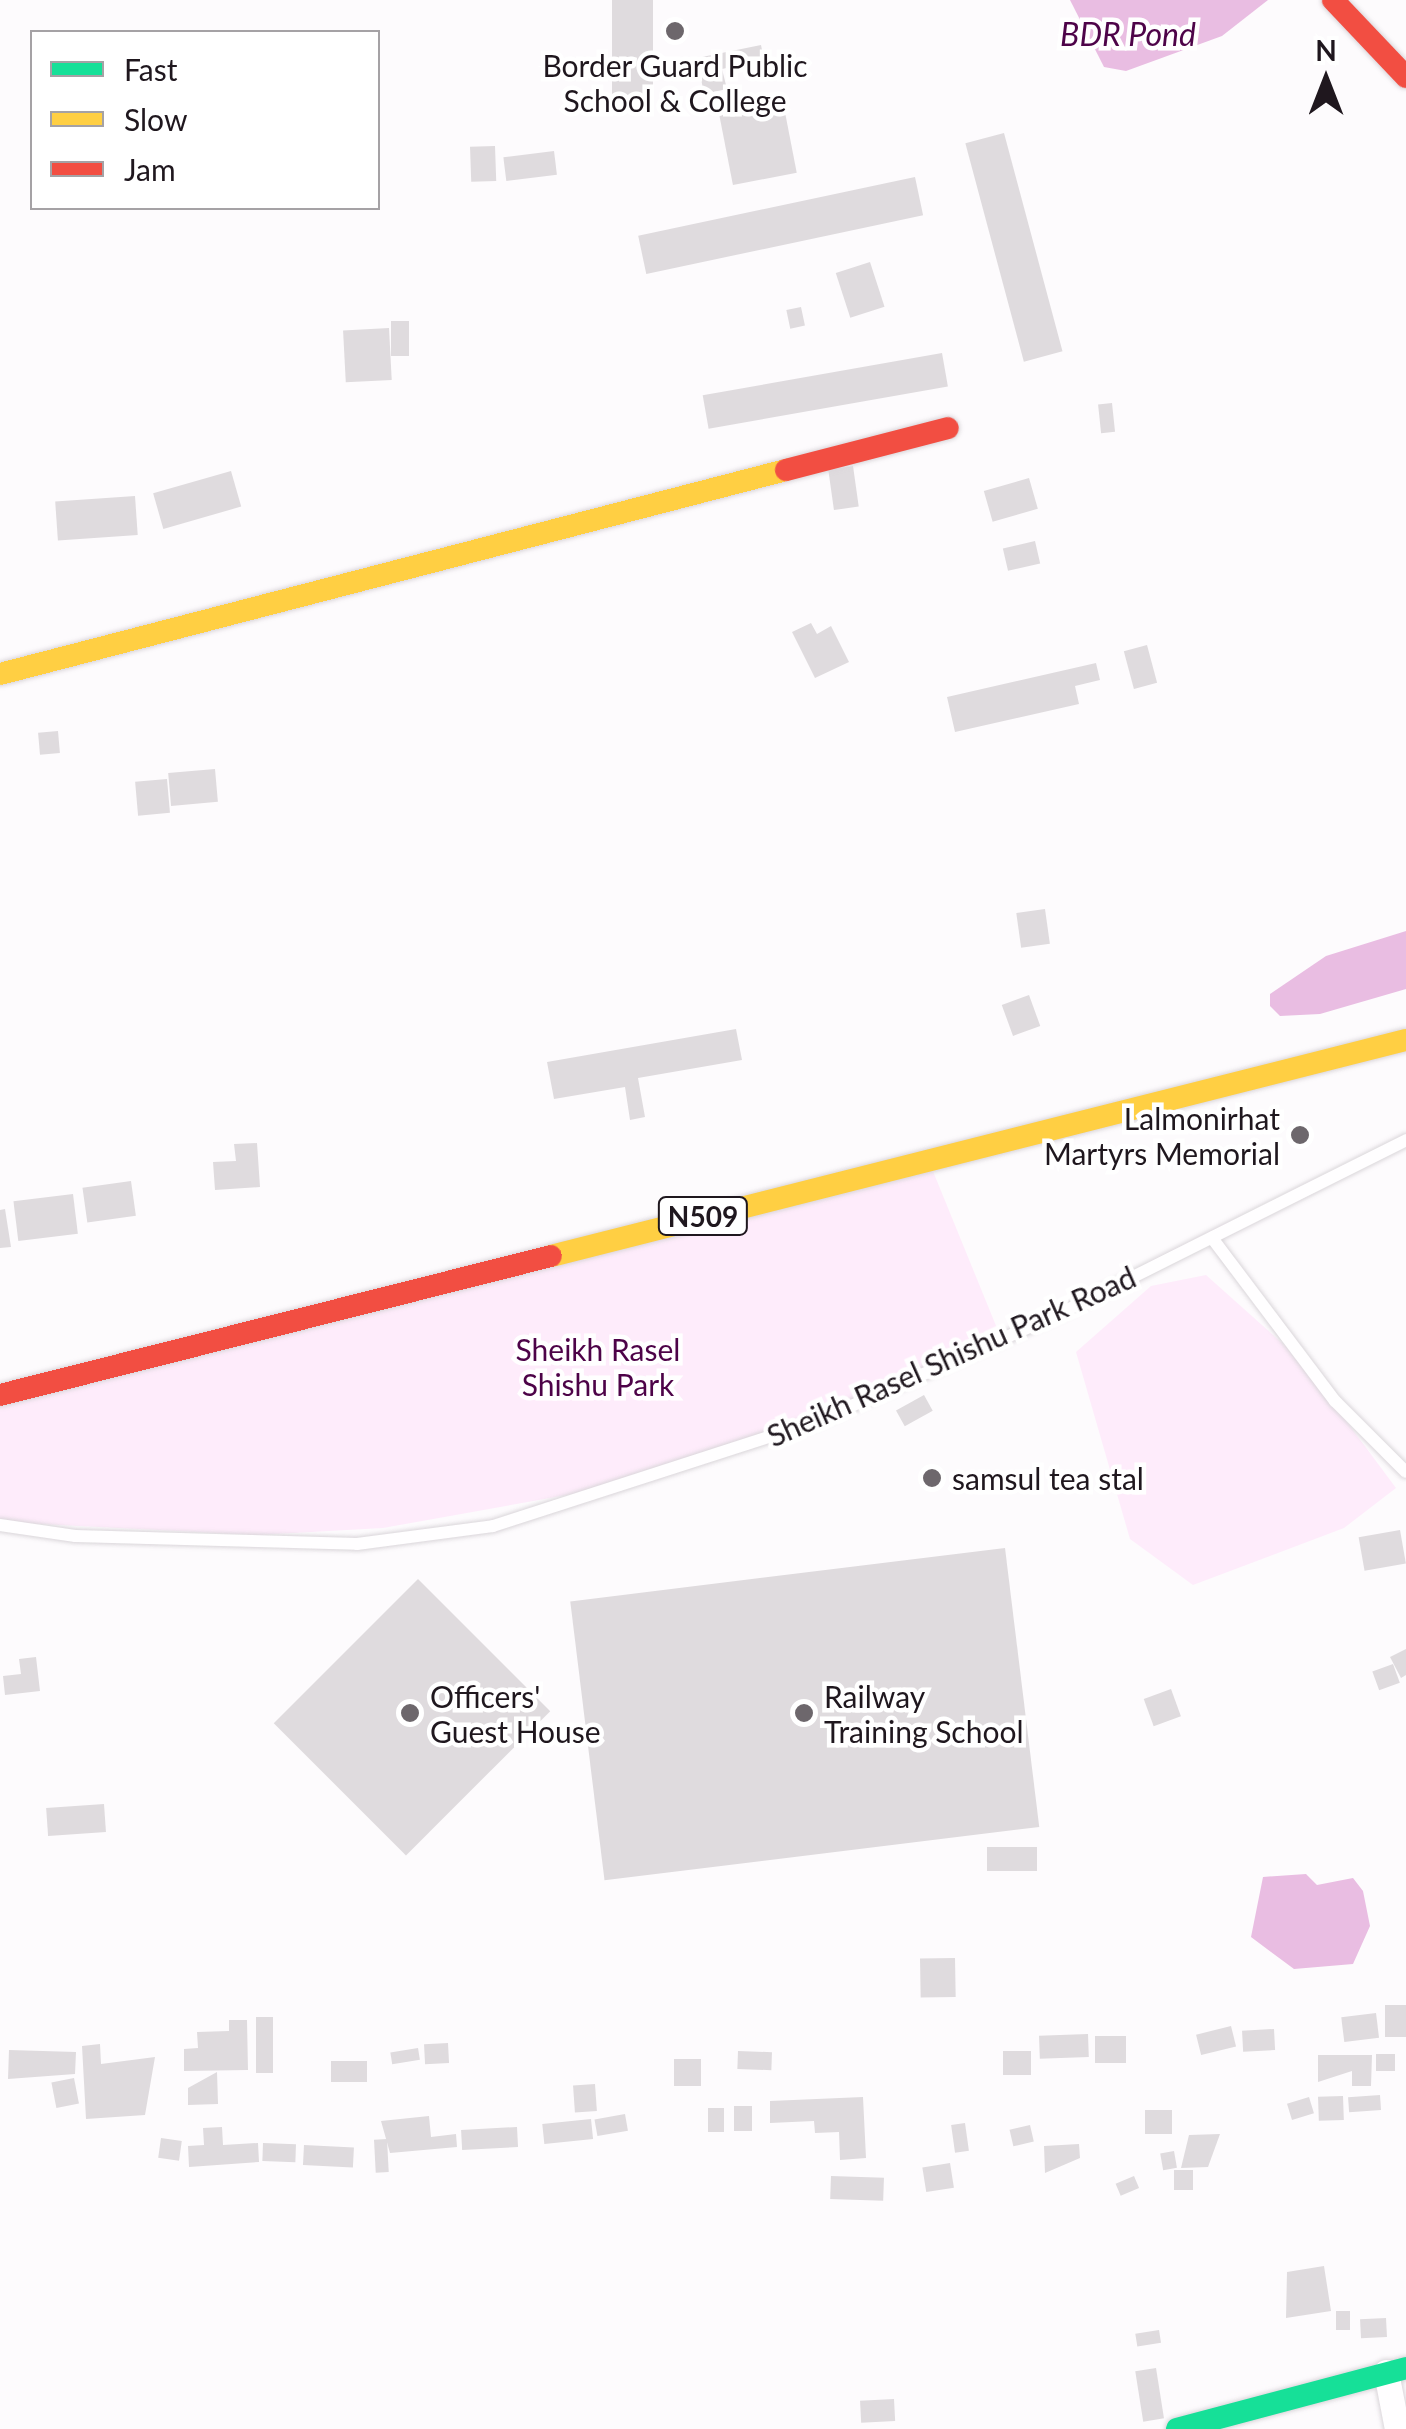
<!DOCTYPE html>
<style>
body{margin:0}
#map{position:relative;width:1406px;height:2429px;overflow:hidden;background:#fdfbfd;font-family:Lato,sans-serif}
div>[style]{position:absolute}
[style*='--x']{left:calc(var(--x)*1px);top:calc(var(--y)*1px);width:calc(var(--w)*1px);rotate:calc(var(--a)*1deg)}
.green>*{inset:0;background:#feecfb}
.water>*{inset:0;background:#e9bde2}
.building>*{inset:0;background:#dfdbde;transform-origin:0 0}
.roads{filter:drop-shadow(0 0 2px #dad6da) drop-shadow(0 0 2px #dad6da)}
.lane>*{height:12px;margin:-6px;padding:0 6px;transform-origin:6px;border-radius:6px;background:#fffeff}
.street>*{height:25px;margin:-12.5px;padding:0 12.5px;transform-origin:12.5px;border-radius:12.5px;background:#fffeff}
.fast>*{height:22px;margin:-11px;padding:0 11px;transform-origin:11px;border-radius:11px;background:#16e098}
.slow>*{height:22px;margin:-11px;padding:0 11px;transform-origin:11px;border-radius:11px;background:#ffcf43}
.jam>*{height:22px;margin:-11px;padding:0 11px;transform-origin:11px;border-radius:11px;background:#f24e42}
.dots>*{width:28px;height:28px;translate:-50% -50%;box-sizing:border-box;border:5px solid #fff;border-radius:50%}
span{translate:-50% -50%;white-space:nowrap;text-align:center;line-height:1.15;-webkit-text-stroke:9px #fff;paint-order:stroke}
.shield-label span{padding:2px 8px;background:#fff;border:2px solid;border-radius:8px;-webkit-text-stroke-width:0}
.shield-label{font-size:28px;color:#1f171e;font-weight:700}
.poi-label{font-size:30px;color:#1f171e}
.right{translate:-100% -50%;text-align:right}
.left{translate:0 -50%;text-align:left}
.park-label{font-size:30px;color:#4d0348}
.street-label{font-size:30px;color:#1f171e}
.water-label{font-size:32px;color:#4e0449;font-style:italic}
.legend{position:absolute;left:30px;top:30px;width:350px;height:180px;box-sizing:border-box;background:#fff;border:2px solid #a5a2a5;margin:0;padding:12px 18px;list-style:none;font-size:30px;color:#1f171e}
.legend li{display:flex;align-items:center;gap:20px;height:50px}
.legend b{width:50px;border:2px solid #a5a2a5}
.north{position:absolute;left:1276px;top:30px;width:100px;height:100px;-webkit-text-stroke:8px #fff;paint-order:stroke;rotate:0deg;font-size:28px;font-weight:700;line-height:40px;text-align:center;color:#1f171e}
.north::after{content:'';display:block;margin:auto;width:35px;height:45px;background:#1f171e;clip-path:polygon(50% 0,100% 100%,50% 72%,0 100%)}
</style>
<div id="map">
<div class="green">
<i style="clip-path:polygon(928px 1159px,1001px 1338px,804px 1427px,617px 1486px,383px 1528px,257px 1535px,0 1522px,0 1395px)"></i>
<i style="clip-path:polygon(1206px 1275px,1300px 1359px,1396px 1488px,1344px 1528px,1193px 1585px,1130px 1539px,1076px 1352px,1151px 1286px)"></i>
</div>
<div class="water">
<i style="clip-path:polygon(1070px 0,1268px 0,1222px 36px,1126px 71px,1104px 67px)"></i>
<i style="clip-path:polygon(1406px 931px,1406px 989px,1320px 1014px,1280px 1016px,1270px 1006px,1270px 994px,1326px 956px)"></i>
<i style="clip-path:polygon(1306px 1874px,1317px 1885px,1353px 1878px,1363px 1891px,1370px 1926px,1353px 1964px,1294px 1969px,1251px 1937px,1263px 1877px)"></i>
</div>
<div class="building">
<i style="left:612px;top:0;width:41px;height:104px"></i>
<i style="clip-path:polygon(761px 45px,764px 60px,722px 69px,727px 89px,704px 94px,697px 58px)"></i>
<i style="left:783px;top:102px;width:72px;height:65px;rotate:79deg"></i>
<i style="left:1004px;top:133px;width:226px;height:40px;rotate:75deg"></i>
<i style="left:495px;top:146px;width:35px;height:25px;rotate:88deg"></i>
<i style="left:554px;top:151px;width:24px;height:51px;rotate:83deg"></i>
<i style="left:915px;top:177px;width:39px;height:283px;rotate:78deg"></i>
<i style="left:870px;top:262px;width:47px;height:36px;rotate:72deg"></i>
<i style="left:801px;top:307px;width:19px;height:15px;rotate:78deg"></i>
<i style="left:391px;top:321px;width:18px;height:35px"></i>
<i style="left:389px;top:328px;width:52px;height:46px;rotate:87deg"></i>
<i style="left:942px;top:353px;width:34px;height:243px;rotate:80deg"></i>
<i style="left:1112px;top:403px;width:29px;height:14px;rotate:84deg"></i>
<i style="left:853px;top:466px;width:41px;height:25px;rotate:82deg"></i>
<i style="left:231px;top:471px;width:37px;height:81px;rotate:74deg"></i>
<i style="left:1029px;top:478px;width:32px;height:47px;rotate:74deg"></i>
<i style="left:135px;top:496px;width:39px;height:80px;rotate:86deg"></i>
<i style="left:1035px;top:541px;width:23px;height:33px;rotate:77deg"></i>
<i style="clip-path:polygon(811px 623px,817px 634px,831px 626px,849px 662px,815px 678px,792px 632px)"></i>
<i style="left:1147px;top:645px;width:39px;height:24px;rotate:75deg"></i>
<i style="clip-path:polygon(1096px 663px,1100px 680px,1075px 686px,1079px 704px,955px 732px,947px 697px)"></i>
<i style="left:58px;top:731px;width:22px;height:20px;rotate:85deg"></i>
<i style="left:215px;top:769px;width:33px;height:47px;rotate:85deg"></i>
<i style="left:167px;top:779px;width:34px;height:32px;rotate:85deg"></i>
<i style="left:1045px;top:909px;width:35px;height:29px;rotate:82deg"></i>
<i style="left:1029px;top:995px;width:33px;height:29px;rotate:70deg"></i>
<i style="clip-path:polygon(736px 1029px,742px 1060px,638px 1078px,645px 1117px,630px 1120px,625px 1087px,554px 1099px,547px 1062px)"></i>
<i style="clip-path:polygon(257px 1143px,260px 1187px,215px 1190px,213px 1162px,236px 1161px,234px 1144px)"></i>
<i style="left:131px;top:1181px;width:35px;height:49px;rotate:82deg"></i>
<i style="left:73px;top:1194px;width:40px;height:60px;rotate:83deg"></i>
<i style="clip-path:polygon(5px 1209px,11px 1247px,0 1248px,0 1210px)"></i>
<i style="left:924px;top:1395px;width:18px;height:32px;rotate:61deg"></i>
<i style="left:1400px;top:1530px;width:34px;height:42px;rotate:80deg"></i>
<i style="left:1005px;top:1548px;width:281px;height:438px;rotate:83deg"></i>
<i style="left:418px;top:1579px;width:187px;height:204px;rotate:45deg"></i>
<i style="clip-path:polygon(1406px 1649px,1406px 1675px,1401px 1678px,1390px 1657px)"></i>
<i style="clip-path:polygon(36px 1657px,40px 1691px,5px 1695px,3px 1676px,21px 1674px,19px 1659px)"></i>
<i style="left:1393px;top:1664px;width:20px;height:22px;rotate:70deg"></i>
<i style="left:1171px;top:1689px;width:29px;height:29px;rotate:70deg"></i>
<i style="left:104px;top:1804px;width:28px;height:58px;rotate:86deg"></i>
<i style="left:1037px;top:1847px;width:24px;height:50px;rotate:90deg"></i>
<i style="left:955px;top:1958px;width:39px;height:35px;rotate:89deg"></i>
<i style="left:1406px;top:2005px;width:32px;height:21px;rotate:90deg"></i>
<i style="left:1376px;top:2013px;width:25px;height:35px;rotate:83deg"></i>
<i style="left:256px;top:2017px;width:17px;height:56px"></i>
<i style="clip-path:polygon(229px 2020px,247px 2020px,248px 2070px,184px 2071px,184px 2049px,198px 2048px,197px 2032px,229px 2031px)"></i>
<i style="left:1231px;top:2026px;width:21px;height:36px;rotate:76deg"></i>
<i style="left:1274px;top:2029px;width:21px;height:32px;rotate:87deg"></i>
<i style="left:1088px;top:2034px;width:23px;height:49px;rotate:88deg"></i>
<i style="left:1126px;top:2036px;width:27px;height:31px;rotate:90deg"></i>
<i style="left:448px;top:2043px;width:20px;height:24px;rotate:87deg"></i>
<i style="clip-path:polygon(100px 2044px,101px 2064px,155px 2057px,145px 2115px,86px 2119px,82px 2046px)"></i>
<i style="left:418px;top:2048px;width:12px;height:28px;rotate:81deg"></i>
<i style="clip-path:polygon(9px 2050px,76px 2052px,75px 2074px,8px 2079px)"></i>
<i style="left:738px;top:2051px;width:34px;height:18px;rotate:2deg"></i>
<i style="left:1031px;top:2051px;width:24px;height:28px;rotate:90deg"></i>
<i style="left:1376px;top:2054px;width:19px;height:17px"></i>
<i style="clip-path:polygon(1318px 2055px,1372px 2055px,1371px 2086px,1352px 2086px,1352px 2071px,1318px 2082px)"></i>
<i style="left:674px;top:2059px;width:27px;height:27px"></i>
<i style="left:367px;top:2061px;width:21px;height:36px;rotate:90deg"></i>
<i style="clip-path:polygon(217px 2072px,218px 2104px,188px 2105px,188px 2088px)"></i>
<i style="left:74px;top:2078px;width:26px;height:23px;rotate:79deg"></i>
<i style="left:595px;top:2084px;width:27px;height:22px;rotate:86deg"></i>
<i style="left:1380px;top:2095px;width:15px;height:32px;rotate:86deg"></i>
<i style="left:1343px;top:2096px;width:24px;height:25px;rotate:88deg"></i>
<i style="clip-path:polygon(863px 2097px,866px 2158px,840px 2160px,839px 2132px,815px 2133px,814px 2121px,770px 2123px,770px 2101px)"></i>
<i style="left:1309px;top:2097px;width:17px;height:23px;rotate:73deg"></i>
<i style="left:734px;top:2106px;width:18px;height:25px"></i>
<i style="left:708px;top:2108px;width:16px;height:24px"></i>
<i style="left:1172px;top:2110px;width:24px;height:27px;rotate:90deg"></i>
<i style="left:625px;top:2114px;width:17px;height:31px;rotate:80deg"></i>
<i style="clip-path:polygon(429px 2116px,431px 2137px,456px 2134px,457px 2147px,390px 2153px,381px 2121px)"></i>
<i style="left:591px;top:2119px;width:20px;height:49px;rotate:84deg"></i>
<i style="left:965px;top:2123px;width:28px;height:14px;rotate:82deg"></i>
<i style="left:1030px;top:2125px;width:17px;height:21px;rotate:77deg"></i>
<i style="clip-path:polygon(222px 2127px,223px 2145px,258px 2143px,259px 2162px,189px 2167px,188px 2146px,204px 2145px,203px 2128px)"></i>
<i style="left:517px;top:2127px;width:20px;height:56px;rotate:87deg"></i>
<i style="clip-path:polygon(1220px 2134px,1208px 2167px,1181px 2168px,1189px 2135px)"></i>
<i style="left:161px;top:2138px;width:21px;height:20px;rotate:8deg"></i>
<i style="left:387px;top:2139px;width:33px;height:13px;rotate:87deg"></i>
<i style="left:263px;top:2143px;width:33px;height:18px;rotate:2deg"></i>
<i style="clip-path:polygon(1079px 2144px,1080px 2158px,1045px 2173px,1044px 2146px)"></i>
<i style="left:304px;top:2145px;width:50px;height:20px;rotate:3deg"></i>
<i style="left:1174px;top:2151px;width:17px;height:14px;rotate:80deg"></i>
<i style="left:950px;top:2163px;width:25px;height:28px;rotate:81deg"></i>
<i style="left:1174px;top:2170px;width:19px;height:20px"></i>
<i style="left:831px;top:2176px;width:53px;height:23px;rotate:2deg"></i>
<i style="left:1134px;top:2176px;width:13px;height:20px;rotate:67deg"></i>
<i style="clip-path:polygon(1324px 2266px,1331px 2311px,1286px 2318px,1287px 2272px)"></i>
<i style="left:1336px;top:2311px;width:14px;height:19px"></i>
<i style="left:1386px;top:2318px;width:19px;height:26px;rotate:87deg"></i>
<i style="left:1159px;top:2330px;width:13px;height:24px;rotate:81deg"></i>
<i style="left:1156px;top:2368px;width:51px;height:21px;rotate:81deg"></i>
<i style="left:894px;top:2399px;width:22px;height:34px;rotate:87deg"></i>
</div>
<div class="roads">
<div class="lane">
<i style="--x:1212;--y:1238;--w:204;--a:53"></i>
<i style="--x:1335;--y:1401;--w:100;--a:45"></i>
<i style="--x:0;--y:1525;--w:76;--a:8.3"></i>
<i style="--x:75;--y:1536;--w:282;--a:1.6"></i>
<i style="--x:357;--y:1544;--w:137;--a:-7.5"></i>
<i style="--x:493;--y:1526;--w:338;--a:-17.9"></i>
<i style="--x:815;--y:1422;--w:271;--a:-23.9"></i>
<i style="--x:1063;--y:1312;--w:384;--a:-26.6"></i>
</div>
<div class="street">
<i style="--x:1386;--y:2372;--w:58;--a:79.1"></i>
</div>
<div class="fast">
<i style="--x:1177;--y:2429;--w:237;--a:-14.9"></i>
</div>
<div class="slow">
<i style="--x:0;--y:674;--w:812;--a:-14.55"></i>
<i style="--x:551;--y:1256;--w:882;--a:-14.18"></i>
</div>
<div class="jam">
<i style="--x:1333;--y:0;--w:106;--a:46.5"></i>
<i style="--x:786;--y:470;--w:167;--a:-14.5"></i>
<i style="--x:0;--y:1395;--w:568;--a:-14.16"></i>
</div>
</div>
<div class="dots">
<i style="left:675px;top:31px;background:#6d676c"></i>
<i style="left:1300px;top:1135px;background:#6d676c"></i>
<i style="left:932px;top:1478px;background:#6d676c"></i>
<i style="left:410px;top:1713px;background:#6d676c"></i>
<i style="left:804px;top:1713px;background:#6d676c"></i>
</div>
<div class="shield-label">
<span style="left:703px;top:1216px">N509</span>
</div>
<div class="poi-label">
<span style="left:675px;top:82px">Border Guard Public<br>School &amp; College</span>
<span class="right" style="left:1280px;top:1135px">Lalmonirhat<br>Martyrs Memorial</span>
<span class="left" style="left:952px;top:1478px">samsul tea stal</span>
<span class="left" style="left:430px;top:1713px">Officers'<br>Guest House</span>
<span class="left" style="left:824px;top:1713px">Railway<br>Training School</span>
</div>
<div class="park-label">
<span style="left:598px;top:1366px">Sheikh Rasel<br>Shishu Park</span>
</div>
<div class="street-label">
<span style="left:951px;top:1356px;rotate:-24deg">Sheikh Rasel Shishu Park Road</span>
</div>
<div class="water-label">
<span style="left:1128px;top:34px">BDR Pond</span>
</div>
<ul class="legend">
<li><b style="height:12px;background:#16e098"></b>Fast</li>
<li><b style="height:12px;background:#ffcf43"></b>Slow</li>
<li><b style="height:12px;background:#f24e42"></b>Jam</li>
</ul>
<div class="north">N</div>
</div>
